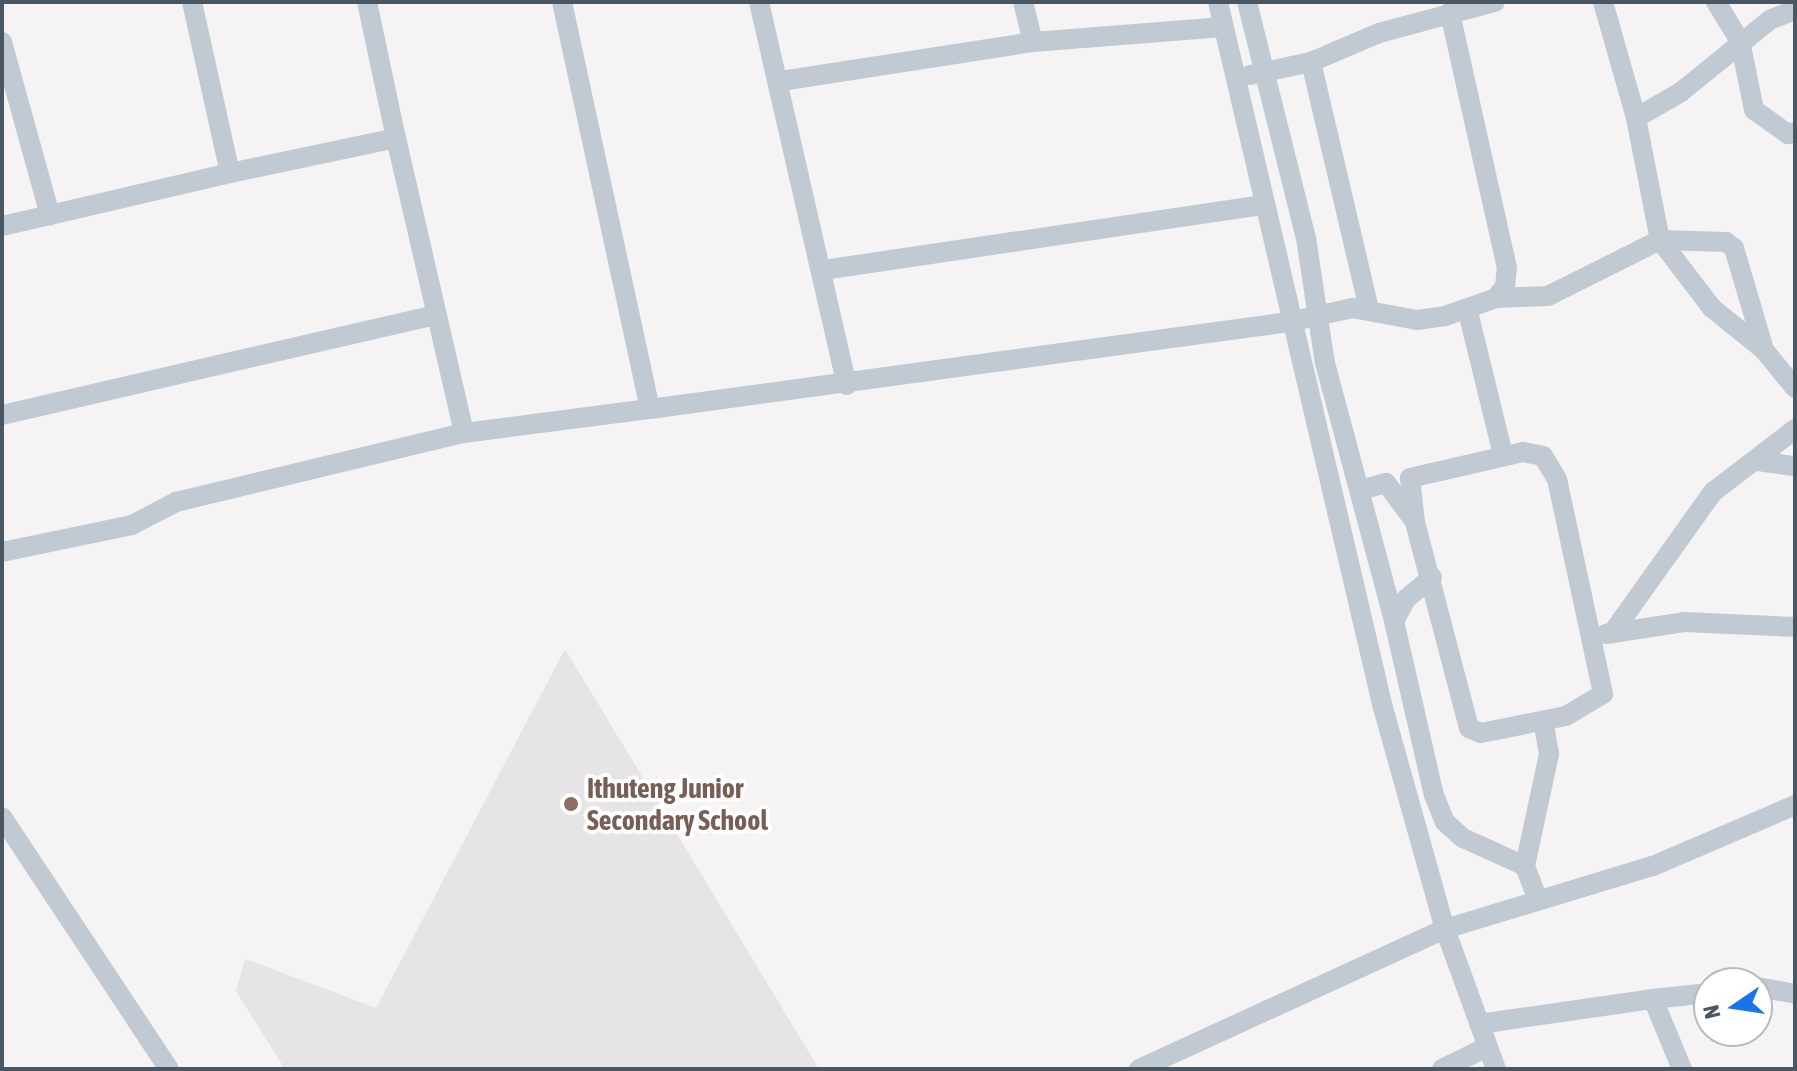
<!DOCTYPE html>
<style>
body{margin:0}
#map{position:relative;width:1797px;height:1071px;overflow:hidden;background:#f5f3f3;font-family:"Asap Condensed",sans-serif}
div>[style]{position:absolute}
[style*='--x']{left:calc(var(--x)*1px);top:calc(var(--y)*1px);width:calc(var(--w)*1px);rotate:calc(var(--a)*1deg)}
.education>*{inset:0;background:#e6e4e5}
.minor>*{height:20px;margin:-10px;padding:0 10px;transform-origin:10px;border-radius:10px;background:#c1cad2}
.dots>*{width:22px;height:22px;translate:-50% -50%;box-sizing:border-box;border:4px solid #fff;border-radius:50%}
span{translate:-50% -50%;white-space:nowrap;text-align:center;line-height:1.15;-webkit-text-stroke:8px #fff;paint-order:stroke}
.education-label{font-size:28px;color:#785e54;font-weight:700}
.left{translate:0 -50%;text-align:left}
.frame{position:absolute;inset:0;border:4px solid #4a5661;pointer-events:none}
.north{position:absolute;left:1693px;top:967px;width:80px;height:80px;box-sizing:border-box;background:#fff;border:2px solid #b7bbc0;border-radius:50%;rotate:257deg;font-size:22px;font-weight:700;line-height:32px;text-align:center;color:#4a5661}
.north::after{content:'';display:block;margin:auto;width:28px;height:36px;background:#1a73e8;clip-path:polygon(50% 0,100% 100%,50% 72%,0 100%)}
</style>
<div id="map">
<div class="education">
<i style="clip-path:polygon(565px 649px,819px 1069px,285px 1069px,236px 991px,245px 959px,376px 1008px)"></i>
</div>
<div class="minor">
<i style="--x:192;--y:2;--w:175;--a:77.5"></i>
<i style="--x:230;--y:173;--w:170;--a:-11.9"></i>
<i style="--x:396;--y:138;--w:303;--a:77"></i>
<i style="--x:367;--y:2;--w:139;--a:78"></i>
<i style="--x:562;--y:2;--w:416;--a:77.8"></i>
<i style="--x:650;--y:409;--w:645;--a:-7.75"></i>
<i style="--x:1289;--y:322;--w:65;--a:-12.5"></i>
<i style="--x:1352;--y:308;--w:66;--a:10.5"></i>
<i style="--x:1417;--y:320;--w:28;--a:-8"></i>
<i style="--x:1445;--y:316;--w:54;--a:-19.4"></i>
<i style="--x:1496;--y:298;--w:15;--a:-53"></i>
<i style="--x:1505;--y:286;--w:18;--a:-84"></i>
<i style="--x:1507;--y:268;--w:262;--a:-102.6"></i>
<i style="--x:759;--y:2;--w:393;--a:77.1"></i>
<i style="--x:1023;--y:2;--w:41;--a:76"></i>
<i style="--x:1033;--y:42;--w:191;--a:-4.5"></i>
<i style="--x:1218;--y:2;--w:721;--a:76.85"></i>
<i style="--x:1382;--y:704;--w:234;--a:74.4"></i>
<i style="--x:1445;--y:929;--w:149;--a:70"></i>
<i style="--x:1247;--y:2;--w:243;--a:76"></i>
<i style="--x:1306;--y:238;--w:126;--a:81.4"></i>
<i style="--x:1325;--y:363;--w:267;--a:75"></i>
<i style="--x:1394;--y:621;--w:179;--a:77.1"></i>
<i style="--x:1434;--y:795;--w:29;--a:68"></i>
<i style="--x:1445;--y:822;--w:24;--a:42"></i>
<i style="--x:1463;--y:838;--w:68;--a:24.3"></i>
<i style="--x:1603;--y:2;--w:121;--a:74.1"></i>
<i style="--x:1716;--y:2;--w:46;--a:58.4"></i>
<i style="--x:1740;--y:41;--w:70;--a:78.5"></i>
<i style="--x:1754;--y:110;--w:42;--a:35.2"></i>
<i style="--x:1788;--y:134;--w:7;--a:-16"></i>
<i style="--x:1795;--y:10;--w:26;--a:159"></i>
<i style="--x:1771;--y:19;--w:116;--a:141"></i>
<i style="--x:1681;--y:92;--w:52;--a:150"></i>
<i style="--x:1636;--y:118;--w:124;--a:78.9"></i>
<i style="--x:1660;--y:240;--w:66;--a:1.7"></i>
<i style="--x:1726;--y:242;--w:10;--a:37"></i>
<i style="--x:1734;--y:248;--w:106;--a:73.6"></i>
<i style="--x:1764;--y:350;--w:49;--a:50.8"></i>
<i style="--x:2;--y:42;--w:180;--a:74.5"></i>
<i style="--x:50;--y:215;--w:185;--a:-13.1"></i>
<i style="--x:1311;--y:62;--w:74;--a:-23.1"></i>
<i style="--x:1379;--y:33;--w:120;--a:-15"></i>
<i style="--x:1250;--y:75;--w:62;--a:-12"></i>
<i style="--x:1311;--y:62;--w:254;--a:76.8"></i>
<i style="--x:781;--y:81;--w:255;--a:-8.8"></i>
<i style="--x:2;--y:226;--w:49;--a:-12.9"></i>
<i style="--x:823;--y:270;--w:447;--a:-8.4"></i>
<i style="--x:1496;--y:298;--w:52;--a:-2.2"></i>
<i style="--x:1548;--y:296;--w:125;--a:-26.6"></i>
<i style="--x:1660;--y:240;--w:86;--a:52.6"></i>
<i style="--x:1712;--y:308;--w:67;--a:38.9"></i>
<i style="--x:1468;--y:312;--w:146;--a:76.2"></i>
<i style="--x:2;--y:415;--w:445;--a:-13"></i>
<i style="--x:1523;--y:452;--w:20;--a:11"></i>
<i style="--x:1543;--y:456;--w:27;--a:59"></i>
<i style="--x:1557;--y:479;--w:220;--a:77.9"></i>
<i style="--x:1603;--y:694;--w:43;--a:149.3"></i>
<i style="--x:1566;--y:716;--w:87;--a:168.7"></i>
<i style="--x:1481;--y:733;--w:13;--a:-157"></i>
<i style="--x:1469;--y:728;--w:213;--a:-104.7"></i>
<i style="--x:1415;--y:522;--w:44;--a:-96.5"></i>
<i style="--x:1410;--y:478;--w:116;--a:-13"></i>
<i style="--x:1758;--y:461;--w:37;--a:8"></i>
<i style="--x:1360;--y:490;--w:27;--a:-15"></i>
<i style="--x:1386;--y:483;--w:45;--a:53.1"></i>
<i style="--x:2;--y:552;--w:133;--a:-11.7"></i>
<i style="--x:132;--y:525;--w:50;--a:-27.6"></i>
<i style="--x:176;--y:502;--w:296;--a:-13.5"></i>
<i style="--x:464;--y:433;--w:188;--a:-7.4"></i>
<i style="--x:1394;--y:621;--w:25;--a:-61"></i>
<i style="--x:1406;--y:599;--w:34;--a:-40"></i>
<i style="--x:1613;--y:632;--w:172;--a:-54.5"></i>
<i style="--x:1713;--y:492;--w:103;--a:-37.5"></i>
<i style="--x:1606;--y:634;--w:79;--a:-8.7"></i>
<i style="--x:1684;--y:622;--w:111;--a:2.6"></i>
<i style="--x:2;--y:817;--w:302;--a:56.5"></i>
<i style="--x:1538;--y:900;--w:36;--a:-111"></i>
<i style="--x:1525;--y:866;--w:115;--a:-77.9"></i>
<i style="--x:1549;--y:754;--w:34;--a:-100"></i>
<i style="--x:1757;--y:987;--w:39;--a:10"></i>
<i style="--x:1653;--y:999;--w:56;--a:-6.1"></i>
<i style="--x:1479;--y:1024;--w:176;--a:-8.2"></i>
<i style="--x:1653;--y:999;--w:76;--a:67.5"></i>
<i style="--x:1139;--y:1069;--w:337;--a:-24.6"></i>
<i style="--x:1445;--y:929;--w:217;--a:-16.9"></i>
<i style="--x:1653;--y:866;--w:155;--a:-23.2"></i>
<i style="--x:1442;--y:1069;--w:50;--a:-26.1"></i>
</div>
<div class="dots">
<i style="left:571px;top:804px;background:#8d6e63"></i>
</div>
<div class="education-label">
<span class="left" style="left:587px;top:804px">Ithuteng Junior<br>Secondary School</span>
</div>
<div class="frame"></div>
<div class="north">N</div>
</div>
